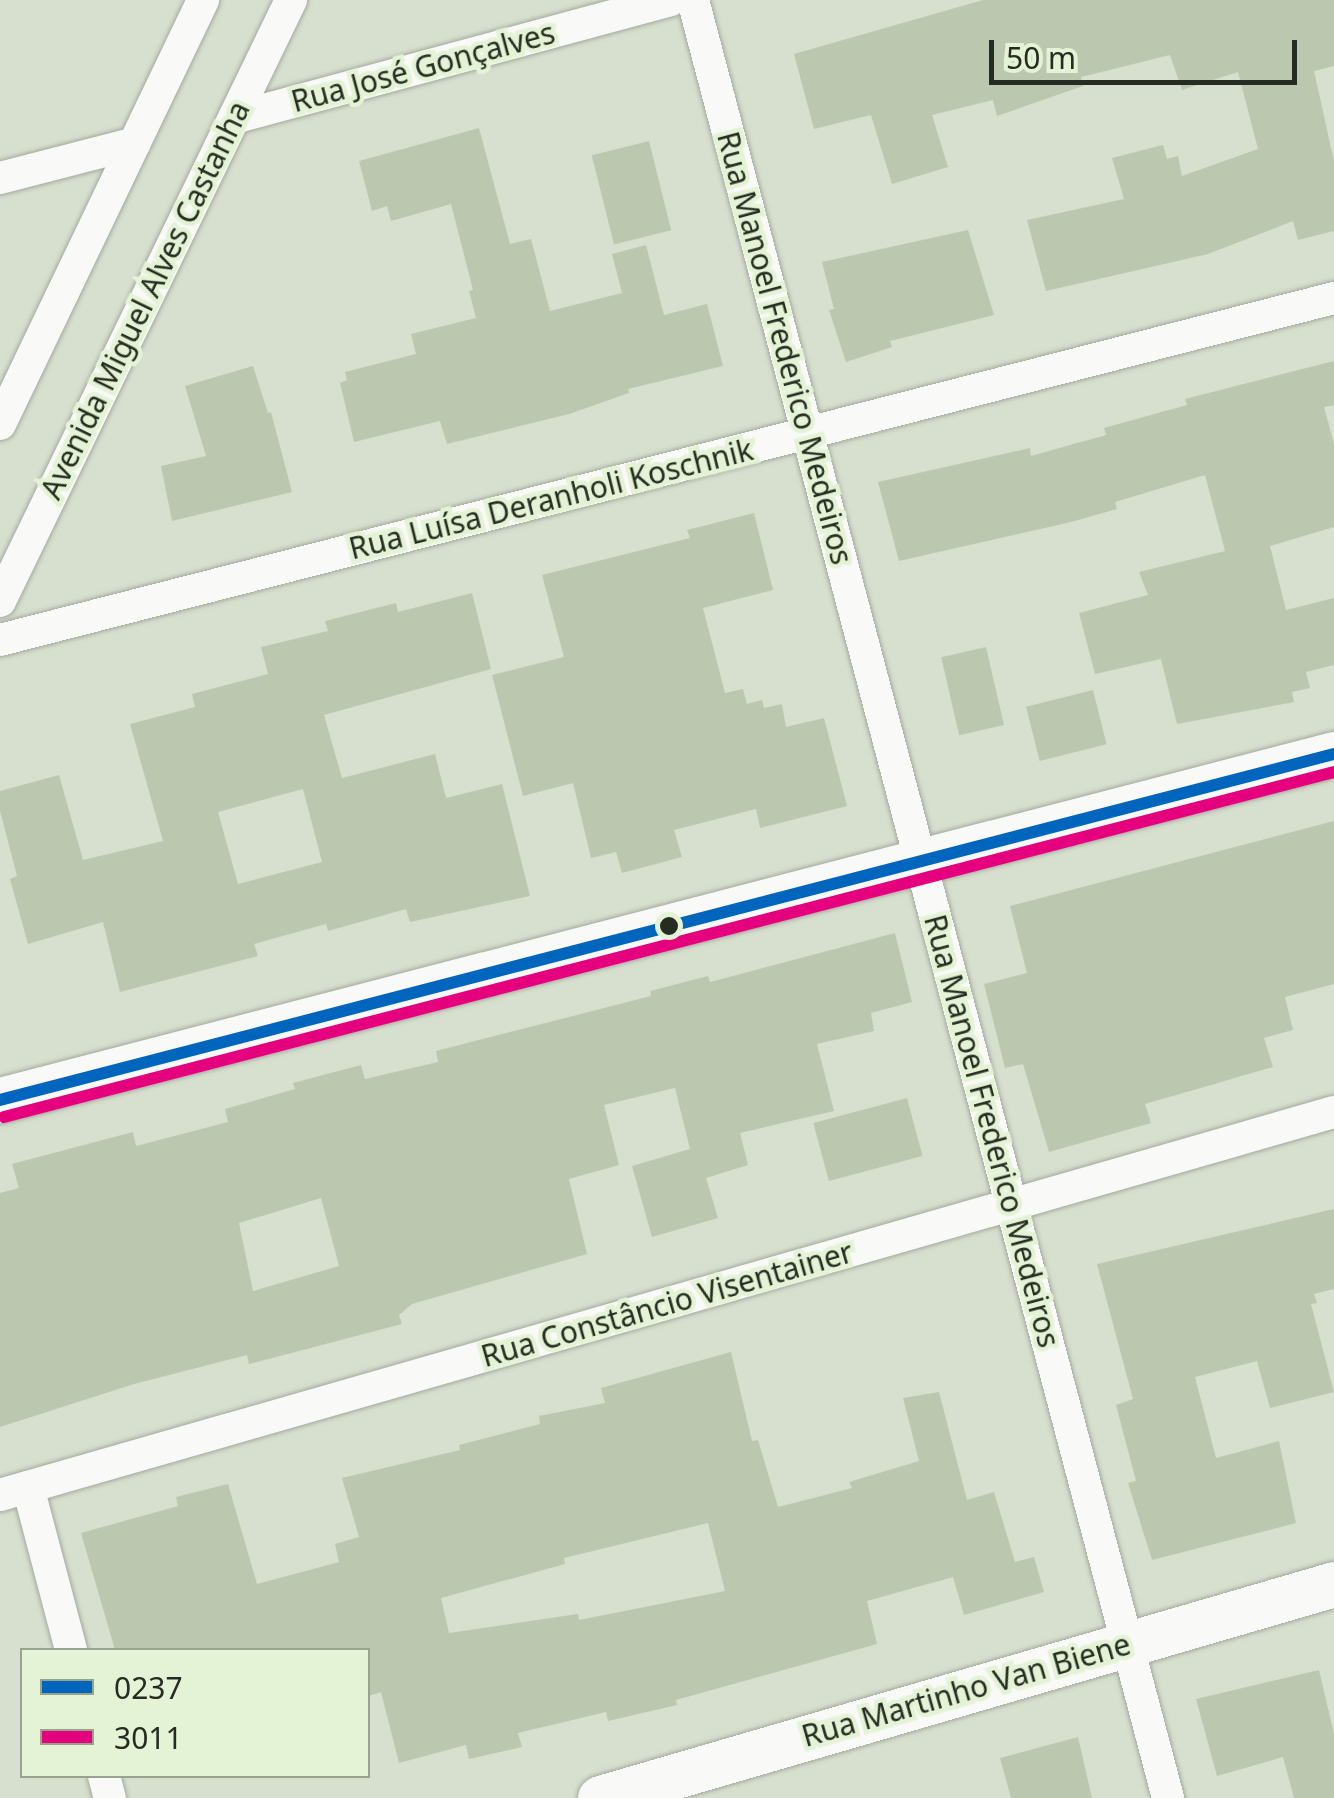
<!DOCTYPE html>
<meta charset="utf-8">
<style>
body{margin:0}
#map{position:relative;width:1334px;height:1798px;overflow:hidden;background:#d7dfcf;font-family:"Noto Sans",sans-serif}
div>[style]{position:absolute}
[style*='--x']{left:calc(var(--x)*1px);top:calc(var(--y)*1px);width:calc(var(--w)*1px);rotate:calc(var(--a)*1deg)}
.building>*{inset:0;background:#bcc7b0;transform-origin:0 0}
.roads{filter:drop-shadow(0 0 2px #a4aa9e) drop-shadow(0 0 2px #a4aa9e)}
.street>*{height:32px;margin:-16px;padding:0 16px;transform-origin:16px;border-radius:16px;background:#f9faf8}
.secondary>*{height:45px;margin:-22.5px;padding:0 22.5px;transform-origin:22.5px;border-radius:22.5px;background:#f9faf8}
.bus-1>*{height:12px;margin:-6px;padding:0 6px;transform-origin:6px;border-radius:6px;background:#0065bd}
.bus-2>*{height:12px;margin:-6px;padding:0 6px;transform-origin:6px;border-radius:6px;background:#e5007d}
.dots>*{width:28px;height:28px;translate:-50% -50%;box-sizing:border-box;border:5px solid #e4f3d6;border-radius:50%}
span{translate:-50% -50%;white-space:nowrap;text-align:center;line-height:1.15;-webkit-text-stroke:9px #e4f3d6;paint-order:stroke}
.street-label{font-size:30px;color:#262c21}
.legend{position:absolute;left:20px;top:1648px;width:350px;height:130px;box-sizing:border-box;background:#e4f3d6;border:2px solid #98a38e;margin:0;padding:12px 18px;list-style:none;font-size:30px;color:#262c21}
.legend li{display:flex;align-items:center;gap:20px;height:50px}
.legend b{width:50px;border:2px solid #98a38e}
.scale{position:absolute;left:989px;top:40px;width:308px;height:45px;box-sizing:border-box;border:5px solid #262c21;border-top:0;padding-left:12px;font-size:30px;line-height:35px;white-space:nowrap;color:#262c21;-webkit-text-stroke:8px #e4f3d6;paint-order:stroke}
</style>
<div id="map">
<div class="building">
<i style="clip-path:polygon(983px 0,1334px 0,1334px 66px,1314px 71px,1334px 161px,1334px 231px,1298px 240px,1293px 221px,1208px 254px,1046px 291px,1027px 220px,1124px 199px,1112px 158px,1163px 145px,1167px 159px,1178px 156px,1182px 176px,1258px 149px,1238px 72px,1182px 90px,1170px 55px,1081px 77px,1083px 86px,997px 116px,993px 100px,932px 115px,948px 167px,892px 184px,871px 115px,814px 129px,794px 54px)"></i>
<i style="clip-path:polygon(479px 128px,510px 244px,531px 239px,550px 311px,622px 293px,612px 254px,646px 245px,664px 315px,707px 304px,723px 366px,628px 389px,629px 393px,569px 414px,447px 444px,440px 421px,354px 442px,340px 383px,347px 380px,345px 372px,416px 354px,411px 334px,476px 318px,469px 291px,473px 290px,451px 204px,391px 221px,387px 206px,372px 211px,359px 161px)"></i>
<i style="left:649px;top:141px;width:92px;height:59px;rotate:76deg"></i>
<i style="clip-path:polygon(968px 230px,994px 315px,890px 341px,892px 347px,846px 362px,829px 310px,834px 309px,822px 262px)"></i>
<i style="clip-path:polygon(1334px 361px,1334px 405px,1324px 407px,1334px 444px,1334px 527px,1270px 546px,1286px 610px,1334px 598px,1334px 665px,1306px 672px,1310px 688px,1292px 692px,1294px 702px,1177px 724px,1161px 659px,1095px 674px,1079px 613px,1148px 595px,1139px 572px,1225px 551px,1205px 475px,1115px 502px,1117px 509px,1071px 522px,899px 561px,878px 482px,1030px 448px,1031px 456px,1106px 435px,1104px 428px,1187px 405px,1185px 399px)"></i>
<i style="clip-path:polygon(253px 366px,268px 413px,271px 412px,292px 492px,172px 521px,161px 466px,206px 456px,185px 386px)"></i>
<i style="clip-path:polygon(754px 513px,773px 590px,703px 608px,725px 693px,743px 689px,747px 704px,762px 700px,764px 708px,782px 704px,786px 727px,824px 718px,847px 806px,760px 828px,756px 809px,674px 830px,682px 857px,622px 873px,616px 852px,591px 858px,573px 783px,523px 796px,492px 675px,564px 657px,542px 575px,690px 538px,687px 530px)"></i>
<i style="clip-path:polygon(evenodd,472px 593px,491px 669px,324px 715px,342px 778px,435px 754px,446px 798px,502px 784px,530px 896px,410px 922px,406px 909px,328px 931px,326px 924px,254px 944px,258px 956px,120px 992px,103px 922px,28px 944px,10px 879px,17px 876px,0 811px,0 791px,59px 775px,83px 860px,163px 841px,130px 724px,195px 707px,192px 694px,268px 674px,261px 647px,328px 631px,325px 621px,396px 603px,398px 612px,472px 593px,303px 789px,322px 862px,238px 884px,218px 812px,303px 789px)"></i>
<i style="left:986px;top:647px;width:80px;height:46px;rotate:77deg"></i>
<i style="left:1093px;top:690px;width:56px;height:69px;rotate:76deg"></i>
<i style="clip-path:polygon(1334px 821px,1334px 984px,1285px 997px,1293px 1030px,1264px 1038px,1273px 1067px,1145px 1104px,1151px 1123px,1049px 1152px,1023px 1064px,1005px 1068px,984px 984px,1027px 973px,1010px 906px)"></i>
<i style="clip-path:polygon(evenodd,895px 933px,912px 1002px,871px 1013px,874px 1031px,817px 1044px,834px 1111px,740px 1133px,748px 1165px,706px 1178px,718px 1218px,652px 1237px,632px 1166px,690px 1149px,675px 1088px,604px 1105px,619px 1165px,569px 1179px,587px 1254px,412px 1304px,399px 1315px,402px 1324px,249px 1364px,247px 1355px,134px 1384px,0 1427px,0 1193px,19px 1188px,12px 1164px,133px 1132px,136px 1146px,228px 1122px,225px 1109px,295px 1089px,293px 1083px,361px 1065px,365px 1079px,438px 1062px,436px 1051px,651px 996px,650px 991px,708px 976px,710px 982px,895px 933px,321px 1198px,339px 1266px,253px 1291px,239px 1223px,321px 1198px)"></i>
<i style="left:907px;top:1098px;width:60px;height:97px;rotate:75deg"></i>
<i style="clip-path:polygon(1334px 1209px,1334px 1289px,1314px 1294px,1317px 1303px,1311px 1304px,1334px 1392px,1270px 1408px,1257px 1361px,1195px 1377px,1216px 1458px,1279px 1441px,1296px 1523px,1152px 1560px,1128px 1483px,1136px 1481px,1116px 1405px,1133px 1399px,1097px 1264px)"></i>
<i style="clip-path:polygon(evenodd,731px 1352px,752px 1441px,758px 1440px,778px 1507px,852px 1488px,849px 1482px,919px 1461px,903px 1398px,939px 1392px,967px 1500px,994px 1492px,1015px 1562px,1034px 1557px,1044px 1592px,964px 1615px,953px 1577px,867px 1601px,877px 1644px,676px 1700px,677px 1705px,608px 1721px,606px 1712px,518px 1733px,522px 1747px,469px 1759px,466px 1745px,399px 1763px,381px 1692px,368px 1696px,368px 1650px,115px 1650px,81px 1533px,178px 1506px,176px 1497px,228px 1484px,257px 1584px,339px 1562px,335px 1544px,359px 1537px,342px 1478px,460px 1450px,459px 1445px,540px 1424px,539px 1416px,605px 1403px,601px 1388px,731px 1352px,708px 1523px,725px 1591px,579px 1620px,578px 1614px,449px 1633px,441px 1598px,565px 1564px,564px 1558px,708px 1523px)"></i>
<i style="clip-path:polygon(1319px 1670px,1334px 1734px,1334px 1798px,1294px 1798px,1283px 1757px,1217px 1776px,1196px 1699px)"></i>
<i style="clip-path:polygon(1078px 1737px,1092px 1798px,1011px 1798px,1000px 1758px)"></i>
</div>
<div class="roads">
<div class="street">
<i style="--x:693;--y:0;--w:1860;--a:75.2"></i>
<i style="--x:234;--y:118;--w:452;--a:-15.1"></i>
<i style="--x:0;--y:178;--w:139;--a:-14.5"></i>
<i style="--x:0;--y:424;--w:470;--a:-64.4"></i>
<i style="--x:0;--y:601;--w:668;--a:-64.16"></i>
<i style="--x:0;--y:640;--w:1377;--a:-14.38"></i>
<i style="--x:28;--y:1487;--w:169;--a:75.2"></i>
<i style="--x:0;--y:1495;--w:1388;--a:-16.02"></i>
<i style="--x:104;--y:1776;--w:23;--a:75"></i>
</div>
<div class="secondary">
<i style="--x:0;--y:1100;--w:1378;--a:-14.54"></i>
<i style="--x:600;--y:1798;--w:765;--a:-16.25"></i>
</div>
</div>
<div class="bus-1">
<i style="--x:0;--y:1100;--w:1378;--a:-14.54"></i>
</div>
<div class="bus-2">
<i style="--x:4;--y:1117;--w:1374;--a:-14.54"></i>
</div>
<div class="dots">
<i style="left:669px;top:926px;background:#262c21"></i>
</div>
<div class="street-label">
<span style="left:423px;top:67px;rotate:-15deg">Rua José Gonçalves</span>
<span style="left:145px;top:300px;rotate:-64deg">Avenida Miguel Alves Castanha</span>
<span style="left:785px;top:348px;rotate:75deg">Rua Manoel Frederico Medeiros</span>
<span style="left:551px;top:499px;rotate:-14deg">Rua Luísa Deranholi Koschnik</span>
<span style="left:992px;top:1131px;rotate:75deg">Rua Manoel Frederico Medeiros</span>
<span style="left:667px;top:1304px;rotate:-16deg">Rua Constâncio Visentainer</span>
<span style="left:966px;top:1690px;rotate:-16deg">Rua Martinho Van Biene</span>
</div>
<ul class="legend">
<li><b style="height:12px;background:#0065bd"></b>0237</li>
<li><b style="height:12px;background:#e5007d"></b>3011</li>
</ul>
<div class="scale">50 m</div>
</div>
